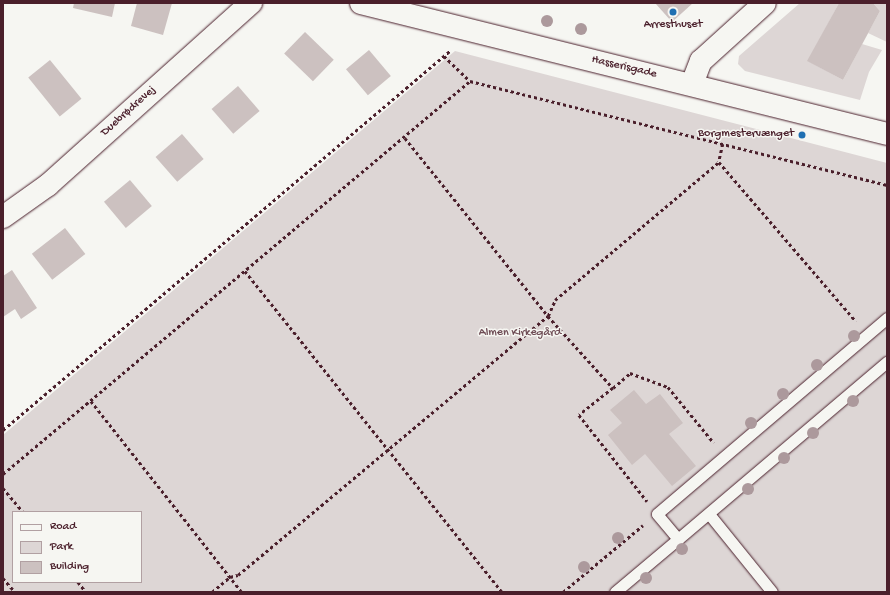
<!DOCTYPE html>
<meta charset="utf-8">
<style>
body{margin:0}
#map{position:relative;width:890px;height:595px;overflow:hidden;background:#f6f6f2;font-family:"Gochi Hand",sans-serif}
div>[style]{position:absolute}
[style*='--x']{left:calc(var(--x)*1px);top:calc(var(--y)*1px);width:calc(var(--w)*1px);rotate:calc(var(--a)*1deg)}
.green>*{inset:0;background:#ddd6d5}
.building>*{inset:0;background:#ccc1c0;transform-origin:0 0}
.path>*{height:2.5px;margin-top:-1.25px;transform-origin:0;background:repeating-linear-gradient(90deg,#4a1f2b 0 3px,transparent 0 6px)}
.roads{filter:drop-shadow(0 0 1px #4a1f2b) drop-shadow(0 0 1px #4a1f2b)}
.lane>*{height:11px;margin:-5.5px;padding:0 5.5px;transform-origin:5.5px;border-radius:5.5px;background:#f6f6f2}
.street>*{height:22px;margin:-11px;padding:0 11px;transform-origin:11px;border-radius:11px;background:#f6f6f2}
.secondary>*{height:22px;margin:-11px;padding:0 11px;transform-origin:11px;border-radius:11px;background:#f6f6f2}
.trees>*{width:12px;height:12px;margin:-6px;border-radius:50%;background:#ac999c}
.dots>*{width:11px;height:11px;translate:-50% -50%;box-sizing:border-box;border:2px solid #f6f6f2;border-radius:50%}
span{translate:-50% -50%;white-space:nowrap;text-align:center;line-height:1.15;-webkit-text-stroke:3px #f6f6f2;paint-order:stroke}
.poi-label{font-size:12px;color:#4a1f2b}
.right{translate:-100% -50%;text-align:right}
.street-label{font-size:12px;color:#4a1f2b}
.park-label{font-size:12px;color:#6f4d56}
.frame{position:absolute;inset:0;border:4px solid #4a1f2b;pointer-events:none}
.legend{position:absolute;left:12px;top:511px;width:130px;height:72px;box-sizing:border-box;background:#f6f6f2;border:1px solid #b1a0a2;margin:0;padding:5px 7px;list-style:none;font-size:12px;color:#4a1f2b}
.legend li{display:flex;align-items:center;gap:8px;height:20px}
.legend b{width:20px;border:1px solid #b1a0a2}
</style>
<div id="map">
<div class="green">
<i style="clip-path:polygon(800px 3px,839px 3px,808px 61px,843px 80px,862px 44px,882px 50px,869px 72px,860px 100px,745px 71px,738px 64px,739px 56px)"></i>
<i style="clip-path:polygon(873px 3px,887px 3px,887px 42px,868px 33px,880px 11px)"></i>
<i style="clip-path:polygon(evenodd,455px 51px,887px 163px,887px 592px,3px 592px,3px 435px,455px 51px,13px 512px,141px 512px,141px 582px,13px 582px,13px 512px)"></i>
</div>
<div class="building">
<i style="clip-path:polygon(74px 3px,115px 3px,112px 17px,73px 8px)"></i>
<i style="clip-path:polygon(137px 3px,172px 3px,163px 35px,131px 26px)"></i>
<i style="clip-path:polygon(655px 3px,693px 3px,672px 22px)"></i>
<i style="clip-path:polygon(839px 3px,873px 3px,880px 11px,843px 80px,807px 61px)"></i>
<i style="left:305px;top:32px;width:40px;height:30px;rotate:44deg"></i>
<i style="left:369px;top:50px;width:34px;height:30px;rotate:50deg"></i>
<i style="left:50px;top:60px;width:50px;height:28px;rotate:51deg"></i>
<i style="left:238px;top:86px;width:33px;height:35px;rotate:49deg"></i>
<i style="left:182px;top:134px;width:33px;height:35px;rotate:49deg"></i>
<i style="left:130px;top:180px;width:34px;height:34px;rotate:50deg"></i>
<i style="left:65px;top:228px;width:33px;height:42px;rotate:52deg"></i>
<i style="clip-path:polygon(12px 270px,37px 308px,21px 319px,15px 309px,3px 317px,3px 276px)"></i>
<i style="clip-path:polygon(634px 390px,646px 404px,660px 394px,683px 423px,669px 434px,696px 466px,672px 486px,645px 454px,632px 465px,608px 435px,622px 423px,610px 410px)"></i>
</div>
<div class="path">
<i style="--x:444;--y:56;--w:36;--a:44"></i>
<i style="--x:405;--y:138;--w:228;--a:51.2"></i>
<i style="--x:548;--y:316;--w:97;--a:47.9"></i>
<i style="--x:613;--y:388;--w:43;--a:141.5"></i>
<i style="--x:579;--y:415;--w:110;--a:51.7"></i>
<i style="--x:723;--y:144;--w:18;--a:103"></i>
<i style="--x:719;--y:162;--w:210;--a:49.3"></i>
<i style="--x:245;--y:271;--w:411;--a:51.3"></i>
<i style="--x:613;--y:388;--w:23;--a:-41"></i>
<i style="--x:630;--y:373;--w:40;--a:20.2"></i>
<i style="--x:668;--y:387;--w:72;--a:50.6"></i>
<i style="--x:91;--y:401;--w:243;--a:51.7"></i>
<i style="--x:3;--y:430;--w:587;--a:-40.31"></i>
<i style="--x:3;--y:474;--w:610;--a:-40.08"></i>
<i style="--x:470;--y:81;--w:430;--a:14"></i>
<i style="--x:3;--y:488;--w:31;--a:50"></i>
<i style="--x:3;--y:578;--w:18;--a:49"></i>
<i style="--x:78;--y:582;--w:13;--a:51"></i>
<i style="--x:212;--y:592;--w:23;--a:-40"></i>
<i style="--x:230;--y:577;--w:8;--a:-14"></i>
<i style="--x:238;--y:575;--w:404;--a:-39.9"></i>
<i style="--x:548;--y:316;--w:17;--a:-66"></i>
<i style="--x:555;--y:300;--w:214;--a:-40.1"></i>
<i style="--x:563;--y:592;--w:104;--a:-39.9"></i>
</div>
<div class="roads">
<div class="lane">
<i style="--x:887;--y:318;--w:302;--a:139.6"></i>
<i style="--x:657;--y:514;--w:33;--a:50"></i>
<i style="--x:678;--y:539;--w:274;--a:-40.3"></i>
<i style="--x:709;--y:514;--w:100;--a:51.1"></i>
<i style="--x:615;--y:592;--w:82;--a:-40.1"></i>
</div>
<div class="street">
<i style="--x:692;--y:84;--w:25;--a:-69"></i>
<i style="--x:701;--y:61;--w:86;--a:-42.2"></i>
<i style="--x:3;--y:217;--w:55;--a:-35.4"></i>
<i style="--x:48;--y:185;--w:273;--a:-41.9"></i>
</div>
<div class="secondary">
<i style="--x:361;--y:3;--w:542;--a:13.98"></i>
</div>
</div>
<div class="trees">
<i style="left:547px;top:21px"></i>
<i style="left:581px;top:29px"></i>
<i style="left:854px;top:336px"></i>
<i style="left:817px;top:365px"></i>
<i style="left:783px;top:394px"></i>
<i style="left:853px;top:401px"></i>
<i style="left:751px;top:423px"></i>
<i style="left:813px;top:433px"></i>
<i style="left:784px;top:458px"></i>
<i style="left:748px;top:489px"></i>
<i style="left:618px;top:538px"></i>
<i style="left:682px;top:549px"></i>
<i style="left:584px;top:567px"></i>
<i style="left:646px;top:578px"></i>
</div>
<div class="dots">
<i style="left:673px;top:12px;background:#1f6fb2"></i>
<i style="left:802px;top:135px;background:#1f6fb2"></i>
</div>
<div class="poi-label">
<span style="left:673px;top:26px">Arresthuset</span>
<span class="right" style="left:794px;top:135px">Borgmestervænget</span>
</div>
<div class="street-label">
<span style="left:624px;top:68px;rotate:13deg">Hasserisgade</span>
<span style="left:129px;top:112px;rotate:-42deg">Duebrødrevej</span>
</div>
<div class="park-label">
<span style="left:520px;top:334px">Almen Kirkegård</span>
</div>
<div class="frame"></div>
<ul class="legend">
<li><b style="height:5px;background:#f6f6f2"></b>Road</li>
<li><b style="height:11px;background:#ddd6d5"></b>Park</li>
<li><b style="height:11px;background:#ccc1c0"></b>Building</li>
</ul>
</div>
